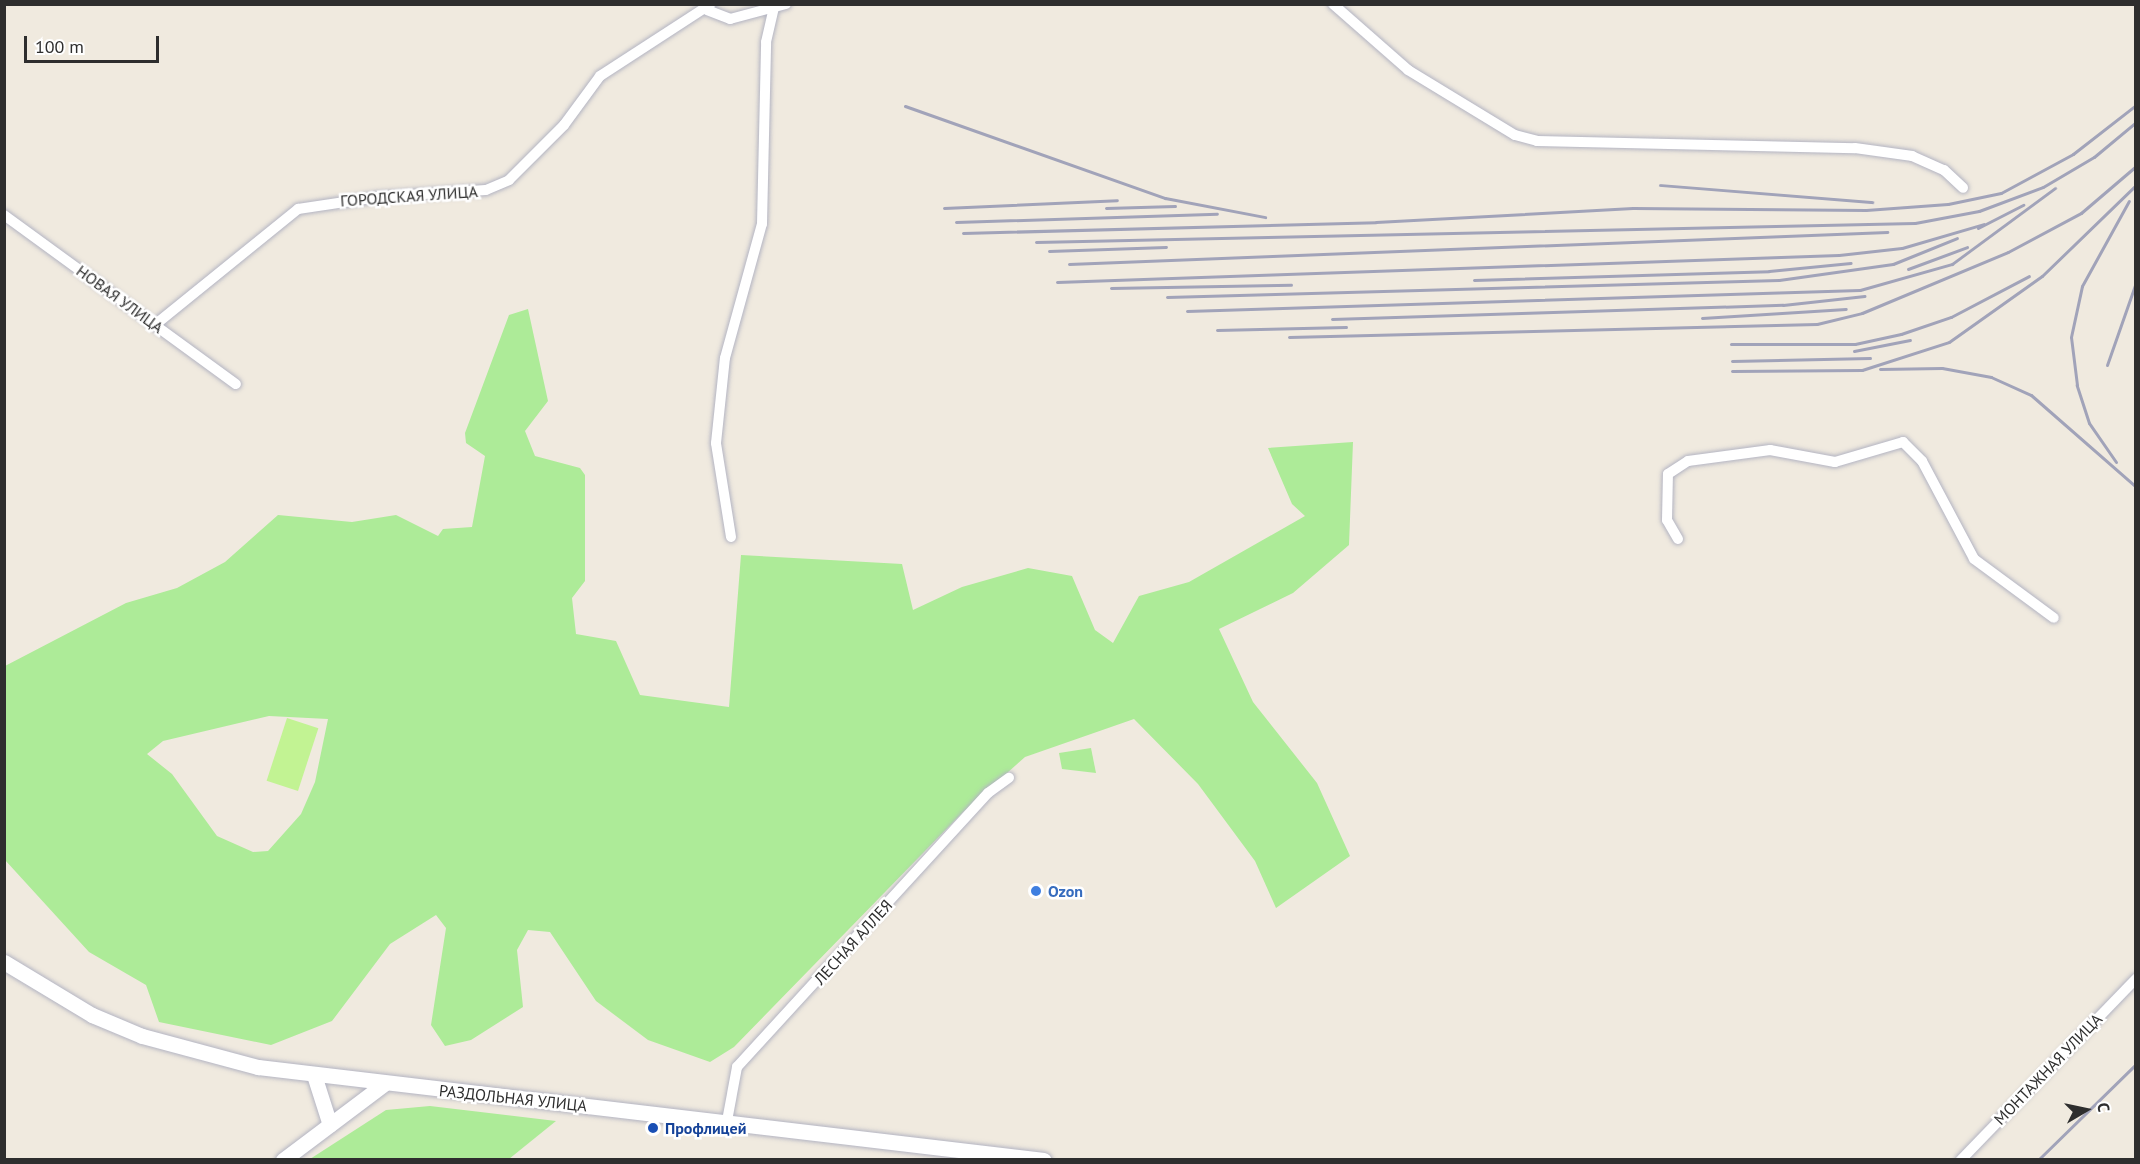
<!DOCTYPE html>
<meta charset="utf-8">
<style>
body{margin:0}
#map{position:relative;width:2140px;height:1164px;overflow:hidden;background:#f0eadf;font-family:"PT Sans",sans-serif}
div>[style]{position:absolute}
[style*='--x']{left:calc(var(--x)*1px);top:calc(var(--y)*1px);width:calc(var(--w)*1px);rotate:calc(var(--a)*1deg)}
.green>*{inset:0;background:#adeb98}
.pitch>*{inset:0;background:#c2f393;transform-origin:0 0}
.roads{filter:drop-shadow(0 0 2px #b3b4c2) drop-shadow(0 0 2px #b3b4c2)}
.minor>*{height:10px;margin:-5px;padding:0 5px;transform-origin:5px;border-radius:5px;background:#fff}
.secondary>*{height:15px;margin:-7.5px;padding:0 7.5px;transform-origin:7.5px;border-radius:7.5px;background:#fff}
.rail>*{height:3px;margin:-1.5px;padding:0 1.5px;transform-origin:1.5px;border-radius:1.5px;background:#a1a3b9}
.dots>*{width:16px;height:16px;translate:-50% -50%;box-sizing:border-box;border:3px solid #fff;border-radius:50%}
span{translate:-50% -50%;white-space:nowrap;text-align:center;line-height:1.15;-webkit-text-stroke:5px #fff;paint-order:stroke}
.street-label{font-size:16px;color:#2e2e2e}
.shop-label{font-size:16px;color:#366cbe;font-weight:700}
.left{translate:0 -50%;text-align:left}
.transit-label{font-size:16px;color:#164399;font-weight:700}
.frame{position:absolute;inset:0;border:6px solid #2e2e2e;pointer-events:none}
.north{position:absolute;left:2056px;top:1080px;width:60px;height:60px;-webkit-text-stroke:4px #fff;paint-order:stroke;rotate:81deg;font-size:16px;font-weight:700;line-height:24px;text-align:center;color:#2e2e2e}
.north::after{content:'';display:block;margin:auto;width:21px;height:27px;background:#2e2e2e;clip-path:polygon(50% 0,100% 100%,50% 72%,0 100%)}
.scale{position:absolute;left:24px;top:36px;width:135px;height:27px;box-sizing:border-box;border:3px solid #2e2e2e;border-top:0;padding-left:8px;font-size:18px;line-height:21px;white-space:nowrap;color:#2e2e2e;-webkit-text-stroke:4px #fff;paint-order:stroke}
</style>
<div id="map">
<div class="green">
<i style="clip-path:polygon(evenodd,528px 309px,548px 401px,525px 431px,535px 456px,580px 468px,585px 475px,585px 581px,572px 598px,576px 634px,616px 641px,640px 695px,729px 707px,741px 555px,902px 564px,913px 610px,962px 587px,1028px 568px,1072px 576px,1095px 630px,1113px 643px,1139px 596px,1189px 582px,1305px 516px,1292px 504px,1268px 448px,1353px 442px,1349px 545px,1293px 593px,1219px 629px,1253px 702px,1317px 783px,1350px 856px,1276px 908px,1255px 861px,1198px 784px,1134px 719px,1025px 757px,963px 812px,734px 1047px,710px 1062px,648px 1040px,596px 1001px,550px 932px,528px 930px,517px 950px,523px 1007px,471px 1040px,445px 1046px,431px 1025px,446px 928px,436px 915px,390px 944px,332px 1021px,271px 1045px,159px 1022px,146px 985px,89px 952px,5px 860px,5px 666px,126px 603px,177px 588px,225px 562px,278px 515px,352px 522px,396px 515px,438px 536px,443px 529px,472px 527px,485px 456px,466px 443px,465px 433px,509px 315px,528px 309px,269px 716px,328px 719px,315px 782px,301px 814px,268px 851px,253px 852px,217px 836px,172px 774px,147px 754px,163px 741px,269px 716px)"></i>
<i style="clip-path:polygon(1091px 748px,1096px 773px,1062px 769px,1059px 753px)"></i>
<i style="clip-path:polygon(430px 1106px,556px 1121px,509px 1159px,310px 1159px,386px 1110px)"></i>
</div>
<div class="pitch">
<i style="left:287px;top:718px;width:33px;height:66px;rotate:18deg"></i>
</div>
<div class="roads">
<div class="minor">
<i style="--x:1333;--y:4;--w:100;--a:41.3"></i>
<i style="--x:1408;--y:70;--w:125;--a:31.3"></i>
<i style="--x:1515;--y:135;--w:23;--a:15"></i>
<i style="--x:1537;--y:141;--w:318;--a:1.3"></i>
<i style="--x:1855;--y:148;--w:58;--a:8"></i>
<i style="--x:1912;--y:156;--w:35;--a:24"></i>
<i style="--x:1944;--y:170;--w:26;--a:43"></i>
<i style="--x:707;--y:10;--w:25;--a:21"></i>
<i style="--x:730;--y:19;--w:58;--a:-15"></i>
<i style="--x:4;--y:215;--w:287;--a:36.1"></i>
<i style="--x:156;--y:324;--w:183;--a:-39"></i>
<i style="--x:298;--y:209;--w:81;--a:-8.5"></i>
<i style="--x:378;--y:197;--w:108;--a:-3.7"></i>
<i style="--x:486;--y:190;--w:25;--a:-23"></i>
<i style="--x:509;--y:180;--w:78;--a:-45"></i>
<i style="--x:564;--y:125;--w:61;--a:-53.7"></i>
<i style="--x:600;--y:76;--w:132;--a:-33"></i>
<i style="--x:731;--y:537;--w:95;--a:-99.1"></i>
<i style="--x:716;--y:443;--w:85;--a:-84"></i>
<i style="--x:725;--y:358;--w:139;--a:-74.6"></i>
<i style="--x:762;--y:224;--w:182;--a:-88.7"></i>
<i style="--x:766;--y:42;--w:35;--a:-77"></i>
<i style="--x:1678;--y:539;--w:22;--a:-120"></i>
<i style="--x:1667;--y:520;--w:46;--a:-88.8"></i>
<i style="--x:1668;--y:474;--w:24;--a:-33"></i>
<i style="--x:1688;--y:461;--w:83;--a:-7.6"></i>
<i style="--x:1770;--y:450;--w:66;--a:10.5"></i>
<i style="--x:1835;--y:462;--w:71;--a:-16.4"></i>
<i style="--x:1903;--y:442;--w:27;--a:45"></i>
<i style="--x:1922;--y:461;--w:111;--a:62"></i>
<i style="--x:1974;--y:559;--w:99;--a:36.4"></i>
<i style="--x:727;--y:1121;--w:55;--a:-79.5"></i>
<i style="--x:737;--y:1067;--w:372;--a:-47.5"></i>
<i style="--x:988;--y:793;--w:26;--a:-36"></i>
<i style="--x:1961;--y:1160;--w:252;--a:-46"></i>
</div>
<div class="secondary">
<i style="--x:4;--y:962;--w:103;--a:31.1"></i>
<i style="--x:92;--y:1015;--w:54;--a:22.8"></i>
<i style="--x:142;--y:1036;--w:120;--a:15"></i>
<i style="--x:258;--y:1067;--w:791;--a:6.75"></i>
<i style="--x:314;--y:1075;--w:52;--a:72.3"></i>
<i style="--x:283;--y:1160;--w:126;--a:-37"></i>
</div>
</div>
<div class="rail">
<i style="--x:905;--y:106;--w:276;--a:19.5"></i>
<i style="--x:1165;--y:198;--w:102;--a:10.8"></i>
<i style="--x:1660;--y:185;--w:213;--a:4.6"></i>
<i style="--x:944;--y:208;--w:173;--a:-2.6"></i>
<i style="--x:1106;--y:208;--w:69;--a:-1.7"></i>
<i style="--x:956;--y:222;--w:261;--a:-1.8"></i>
<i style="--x:1978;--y:228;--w:51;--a:-27.1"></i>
<i style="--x:963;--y:233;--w:413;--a:-1.5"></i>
<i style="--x:1376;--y:222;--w:257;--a:-3.1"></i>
<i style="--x:1633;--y:208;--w:233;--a:0.5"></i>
<i style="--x:1866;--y:210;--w:82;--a:-4.2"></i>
<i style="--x:1948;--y:204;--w:54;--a:-11.7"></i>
<i style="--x:2001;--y:193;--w:82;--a:-28.4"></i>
<i style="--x:2073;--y:154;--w:80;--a:-37.9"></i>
<i style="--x:1036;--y:242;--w:879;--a:-1.24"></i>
<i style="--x:1915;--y:223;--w:65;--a:-10.6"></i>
<i style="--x:1979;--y:211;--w:68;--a:-20.6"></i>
<i style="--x:2043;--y:187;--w:59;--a:-30.5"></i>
<i style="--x:2094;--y:157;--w:55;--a:-39.8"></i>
<i style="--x:1049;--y:251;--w:117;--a:-2"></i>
<i style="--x:1069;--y:264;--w:819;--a:-2.24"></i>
<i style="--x:1908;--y:269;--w:63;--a:-20.4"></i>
<i style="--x:1474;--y:280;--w:295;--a:-1.7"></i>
<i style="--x:1769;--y:271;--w:82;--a:-5.6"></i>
<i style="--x:1057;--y:282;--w:782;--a:-1.98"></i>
<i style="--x:1839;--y:255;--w:63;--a:-6.3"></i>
<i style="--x:1902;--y:248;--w:85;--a:-16.3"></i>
<i style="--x:1111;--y:288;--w:180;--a:-1"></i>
<i style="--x:1167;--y:297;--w:612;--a:-1.59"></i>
<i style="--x:1779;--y:280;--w:115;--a:-8"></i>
<i style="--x:1893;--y:264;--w:69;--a:-22.1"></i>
<i style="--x:1187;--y:311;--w:673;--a:-1.79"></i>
<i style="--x:1860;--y:290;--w:96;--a:-15.8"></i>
<i style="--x:1952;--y:264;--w:128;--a:-36.4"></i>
<i style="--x:1702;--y:318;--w:144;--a:-3.6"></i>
<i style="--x:1332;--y:319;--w:451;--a:-1.8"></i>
<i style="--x:1783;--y:305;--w:82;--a:-6.3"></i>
<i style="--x:1217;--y:330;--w:129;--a:-1.3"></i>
<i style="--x:1289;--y:337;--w:528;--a:-1.41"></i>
<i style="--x:1817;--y:324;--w:46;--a:-13.7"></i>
<i style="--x:1862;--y:313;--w:158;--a:-22.7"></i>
<i style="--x:2008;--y:252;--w:83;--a:-28.1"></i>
<i style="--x:2081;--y:213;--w:72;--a:-40.5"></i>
<i style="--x:1731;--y:344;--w:124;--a:0"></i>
<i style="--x:1855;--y:344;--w:47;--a:-12.3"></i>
<i style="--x:1901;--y:334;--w:53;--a:-18.8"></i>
<i style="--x:1951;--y:317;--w:88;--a:-27.7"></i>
<i style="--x:1854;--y:351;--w:57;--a:-11.1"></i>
<i style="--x:1732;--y:361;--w:138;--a:-1.2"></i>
<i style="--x:2107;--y:365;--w:88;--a:-70.7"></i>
<i style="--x:1880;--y:369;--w:62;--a:-0.9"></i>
<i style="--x:1942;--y:368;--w:50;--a:10.4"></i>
<i style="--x:1991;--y:377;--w:44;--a:24.2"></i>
<i style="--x:2031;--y:395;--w:140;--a:41.2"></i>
<i style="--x:1732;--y:371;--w:130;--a:-0.4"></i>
<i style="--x:1862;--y:370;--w:91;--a:-17.8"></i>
<i style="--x:1949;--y:342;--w:114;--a:-35.4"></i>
<i style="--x:2042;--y:276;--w:131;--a:-44.1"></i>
<i style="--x:2116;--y:462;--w:47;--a:-124.7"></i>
<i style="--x:2089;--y:423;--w:40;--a:-108"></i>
<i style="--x:2077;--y:385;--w:48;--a:-97.1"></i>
<i style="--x:2071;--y:337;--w:52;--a:-77.8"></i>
<i style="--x:2082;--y:286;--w:97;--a:-61.1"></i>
<i style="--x:2038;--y:1160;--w:137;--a:-44.4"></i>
</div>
<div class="dots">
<i style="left:1036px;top:891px;background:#3f7fe0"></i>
<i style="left:653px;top:1128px;background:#1a4fb4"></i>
</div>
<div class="street-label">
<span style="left:409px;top:196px;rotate:-4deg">ГОРОДСКАЯ УЛИЦА</span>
<span style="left:120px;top:299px;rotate:36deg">НОВАЯ УЛИЦА</span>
<span style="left:853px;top:942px;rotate:-48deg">ЛЕСНАЯ АЛЛЕЯ</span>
<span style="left:2048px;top:1069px;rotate:-46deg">МОНТАЖНАЯ УЛИЦА</span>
<span style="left:513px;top:1098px;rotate:6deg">РАЗДОЛЬНАЯ УЛИЦА</span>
</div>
<div class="shop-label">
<span class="left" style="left:1048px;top:891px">Ozon</span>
</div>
<div class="transit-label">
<span class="left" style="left:665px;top:1128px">Профлицей</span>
</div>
<div class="frame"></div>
<div class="north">С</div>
<div class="scale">100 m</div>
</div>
